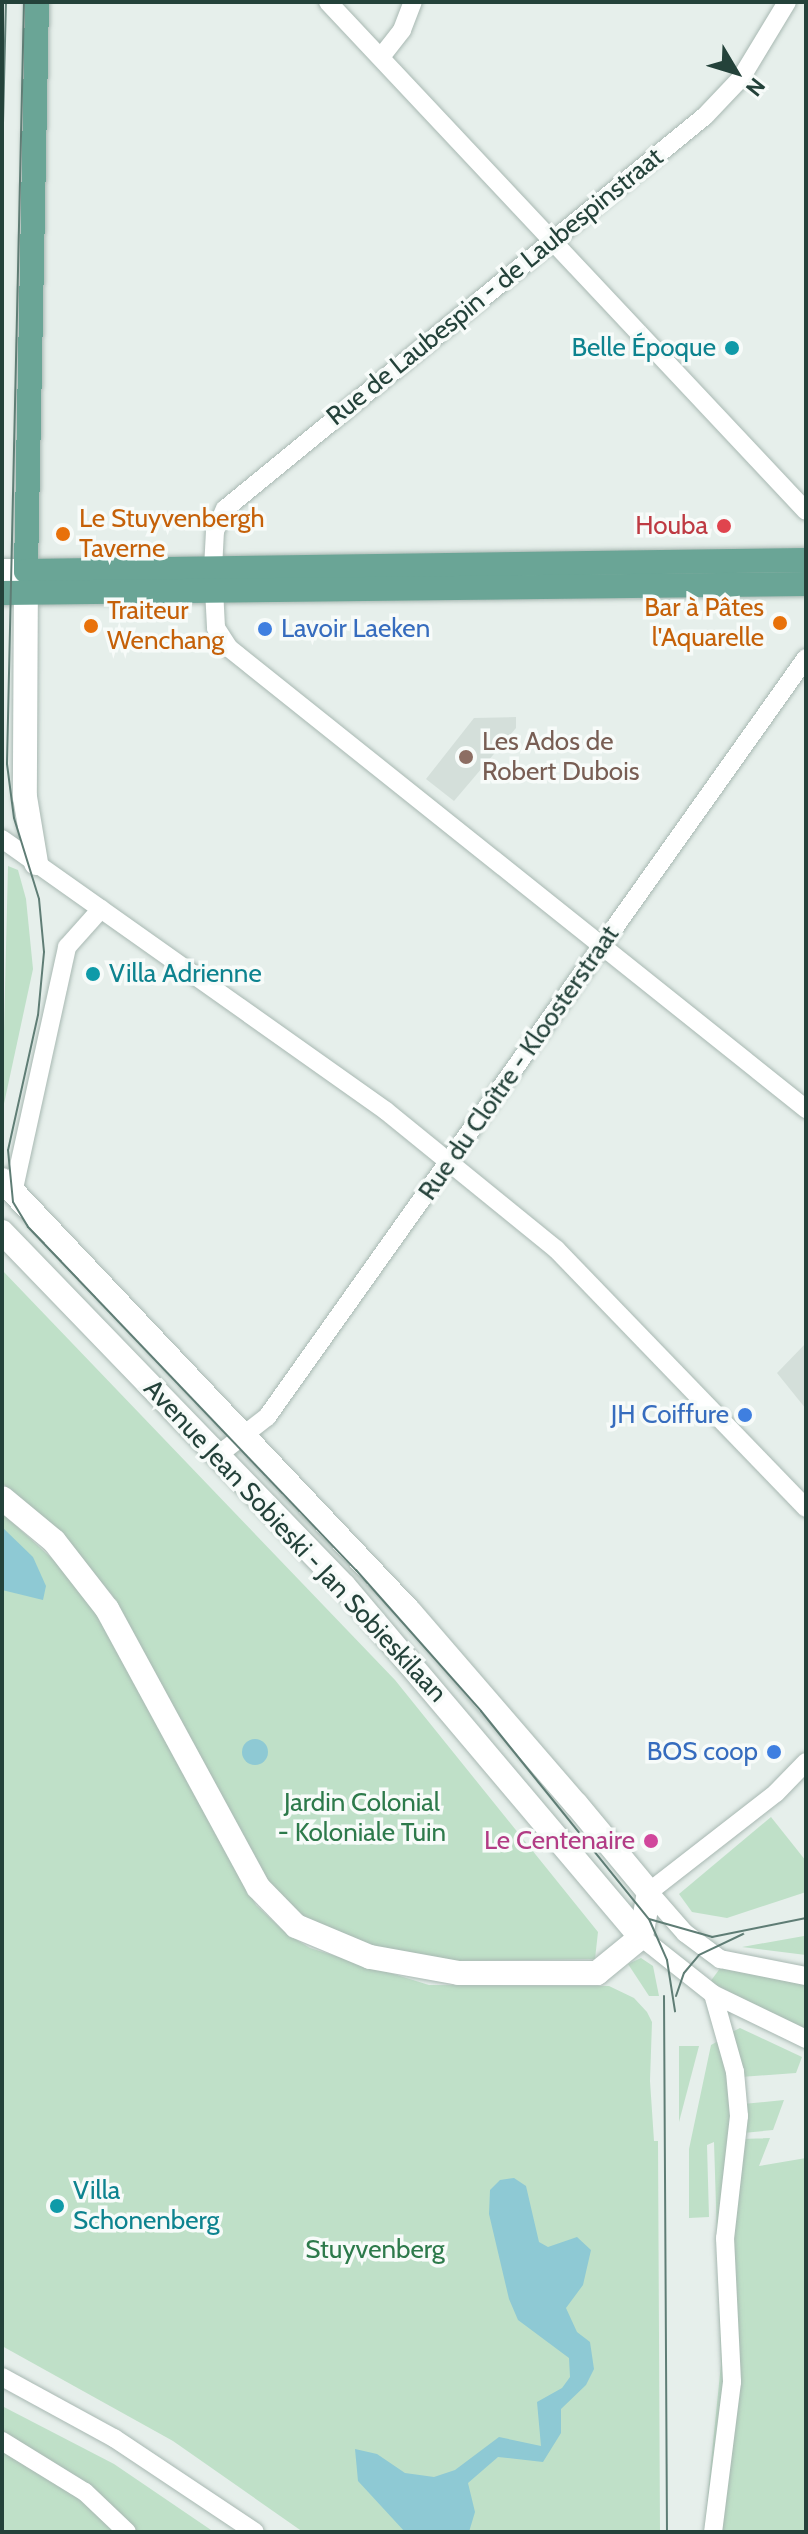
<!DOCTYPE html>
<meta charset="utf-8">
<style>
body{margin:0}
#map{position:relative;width:808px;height:2534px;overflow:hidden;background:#e6efeb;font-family:Cabin,sans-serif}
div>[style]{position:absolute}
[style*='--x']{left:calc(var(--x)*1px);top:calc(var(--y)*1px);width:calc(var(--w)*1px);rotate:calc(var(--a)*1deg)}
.built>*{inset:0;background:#d4dfda}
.green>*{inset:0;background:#bfe0c8}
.water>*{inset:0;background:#8ec9d4}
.round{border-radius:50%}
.roads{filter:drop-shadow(0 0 2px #a8b8b2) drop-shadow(0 0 2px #a8b8b2)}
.street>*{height:18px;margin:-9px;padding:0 9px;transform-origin:9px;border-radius:9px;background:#fff}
.secondary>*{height:24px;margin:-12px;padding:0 12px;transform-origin:12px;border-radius:12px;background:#fff}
.primary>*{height:24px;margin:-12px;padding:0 12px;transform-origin:12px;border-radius:12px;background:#6aa596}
.tram>*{height:2px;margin:-1px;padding:0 1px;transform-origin:1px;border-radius:1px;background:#5f7d75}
.dots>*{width:22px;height:22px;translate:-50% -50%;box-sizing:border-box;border:4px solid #f7fbf9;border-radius:50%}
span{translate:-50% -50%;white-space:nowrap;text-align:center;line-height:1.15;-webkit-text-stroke:7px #f7fbf9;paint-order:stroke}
.street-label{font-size:26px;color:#24423a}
.culture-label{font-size:26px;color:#0d838f}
.right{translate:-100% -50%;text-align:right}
.left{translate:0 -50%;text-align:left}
.food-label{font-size:26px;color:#c56008}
.health-label{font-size:26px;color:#be3a42}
.shop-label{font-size:26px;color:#366cbe}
.education-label{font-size:26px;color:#785e54}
.park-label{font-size:26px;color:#2d7a4b}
.hotel-label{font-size:26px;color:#b23c85}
.frame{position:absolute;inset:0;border:4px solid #24423a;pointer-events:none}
.north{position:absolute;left:696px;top:32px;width:80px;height:80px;-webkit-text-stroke:6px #f7fbf9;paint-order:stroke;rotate:128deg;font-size:22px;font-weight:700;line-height:32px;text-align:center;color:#24423a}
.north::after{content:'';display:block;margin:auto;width:28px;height:36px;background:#24423a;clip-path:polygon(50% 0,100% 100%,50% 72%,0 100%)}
</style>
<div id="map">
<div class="built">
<i style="clip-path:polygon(516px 717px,516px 728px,454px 801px,426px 779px,474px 718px)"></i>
<i style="clip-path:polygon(806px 1343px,806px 1409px,777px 1373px)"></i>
</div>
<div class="green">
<i style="clip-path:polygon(8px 866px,18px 870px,26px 899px,33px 969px,2px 1113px)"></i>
<i style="clip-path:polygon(2px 1270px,395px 1680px,598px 1932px,595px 1959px,454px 1961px,371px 1946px,308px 1920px,275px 1893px,112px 1595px,59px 1531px,2px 1483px)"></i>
<i style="clip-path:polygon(2px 1513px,69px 1574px,104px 1625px,256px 1905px,287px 1934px,310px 1948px,429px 1985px,609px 1986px,634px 1998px,647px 2012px,652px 2022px,650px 2081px,654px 2141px,658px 2141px,660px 2532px,303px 2532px,173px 2441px,2px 2346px)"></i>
<i style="clip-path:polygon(771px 1817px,806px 1861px,806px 1892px,727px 1918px,692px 1912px,679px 1894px)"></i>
<i style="clip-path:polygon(806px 1935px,806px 1955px,742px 1947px,804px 1936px)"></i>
<i style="clip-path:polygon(641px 1958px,653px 1966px,659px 1996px,649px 1996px,628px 1964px)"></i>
<i style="clip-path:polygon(721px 1967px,806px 1983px,806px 2031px,710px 1982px)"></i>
<i style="clip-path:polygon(740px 2028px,802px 2057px,796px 2073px,741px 2077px,728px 2034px)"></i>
<i style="clip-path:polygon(720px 2040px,731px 2076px,728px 2350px,709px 2532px,704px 2532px,721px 2364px,714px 2142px,707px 2145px,709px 2217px,689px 2218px,689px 2149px,711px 2045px)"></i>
<i style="clip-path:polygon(679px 2046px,699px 2046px,679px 2122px)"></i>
<i style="clip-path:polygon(784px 2100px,773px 2130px,743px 2133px,743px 2104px)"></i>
<i style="clip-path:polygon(770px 2138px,759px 2166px,806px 2158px,806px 2532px,718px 2532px,729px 2244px,742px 2139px)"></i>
<i style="clip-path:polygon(2px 2406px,114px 2464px,214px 2532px,2px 2532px)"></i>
</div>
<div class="water">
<i style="clip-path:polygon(2px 1527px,33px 1557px,46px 1586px,43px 1600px,2px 1590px)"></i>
<i class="round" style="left:242px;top:1739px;width:26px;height:26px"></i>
<i style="clip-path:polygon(514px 2178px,526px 2186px,539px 2242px,548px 2247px,577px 2237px,591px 2250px,583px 2285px,566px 2308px,577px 2332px,590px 2342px,594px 2369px,586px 2385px,561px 2409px,561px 2433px,543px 2462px,498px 2457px,468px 2483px,475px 2512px,469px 2532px,405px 2532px,358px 2481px,355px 2449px,377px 2454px,405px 2473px,434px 2477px,455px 2470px,499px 2437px,541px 2446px,537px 2402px,562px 2388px,570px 2377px,569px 2358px,518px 2320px,509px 2299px,489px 2214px,490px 2190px,500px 2180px)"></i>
</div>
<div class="roads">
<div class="street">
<i style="--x:328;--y:2;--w:698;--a:46.8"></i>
<i style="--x:381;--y:57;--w:34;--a:-52"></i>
<i style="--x:402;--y:30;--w:30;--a:-69"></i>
<i style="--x:213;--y:569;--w:38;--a:-87"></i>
<i style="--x:215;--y:531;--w:24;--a:-66"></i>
<i style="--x:225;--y:509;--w:620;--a:-39.31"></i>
<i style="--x:705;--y:116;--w:52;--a:-46.5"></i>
<i style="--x:741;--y:78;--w:89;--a:-58.8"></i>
<i style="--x:214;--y:589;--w:39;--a:87"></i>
<i style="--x:216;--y:628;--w:24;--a:57"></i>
<i style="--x:229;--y:648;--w:739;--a:38.62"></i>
<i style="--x:2;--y:839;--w:471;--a:35.3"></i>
<i style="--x:386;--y:1111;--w:219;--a:39.1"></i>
<i style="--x:556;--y:1249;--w:360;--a:46"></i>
<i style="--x:13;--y:1193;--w:252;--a:-77.6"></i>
<i style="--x:67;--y:947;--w:51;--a:-48.2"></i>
<i style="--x:218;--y:1455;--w:62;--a:-37.8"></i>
<i style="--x:267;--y:1417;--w:931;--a:-54.62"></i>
<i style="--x:806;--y:1762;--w:43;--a:134.1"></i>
<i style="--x:776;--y:1793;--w:161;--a:142.1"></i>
<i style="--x:649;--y:1892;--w:55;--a:48.7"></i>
<i style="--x:685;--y:1933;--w:44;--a:36.6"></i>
<i style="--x:720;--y:1959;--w:88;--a:11.2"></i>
<i style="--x:641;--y:1937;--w:92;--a:38.4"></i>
<i style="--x:713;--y:1994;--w:103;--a:25.8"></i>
<i style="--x:713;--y:1994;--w:81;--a:74.2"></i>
<i style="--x:735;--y:2072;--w:44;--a:84.8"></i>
<i style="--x:739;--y:2116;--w:123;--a:96.5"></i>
<i style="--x:725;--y:2238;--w:144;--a:87.2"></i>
<i style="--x:732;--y:2382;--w:151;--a:97.2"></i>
<i style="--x:2;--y:2377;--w:128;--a:28.6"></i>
<i style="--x:114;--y:2438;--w:169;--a:33.7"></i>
<i style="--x:2;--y:2441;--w:97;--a:31.6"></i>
<i style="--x:85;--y:2492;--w:58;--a:43.6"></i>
</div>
<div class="secondary">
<i style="--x:2;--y:571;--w:24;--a:0"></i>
<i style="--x:26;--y:571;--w:226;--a:90.3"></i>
<i style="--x:25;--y:797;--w:67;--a:80.5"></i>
<i style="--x:2;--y:1180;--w:594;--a:46.64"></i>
<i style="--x:410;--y:1612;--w:254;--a:49.2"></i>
<i style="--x:576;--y:1804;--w:114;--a:50.3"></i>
<i style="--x:649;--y:1892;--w:46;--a:100.1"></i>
<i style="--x:641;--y:1937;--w:57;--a:140.7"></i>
<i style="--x:597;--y:1973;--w:138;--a:180"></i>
<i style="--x:459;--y:1973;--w:90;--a:-169.8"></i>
<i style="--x:370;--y:1957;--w:80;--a:-157.3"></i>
<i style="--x:296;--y:1926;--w:54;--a:-134.3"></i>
<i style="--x:258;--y:1887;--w:316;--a:-118.5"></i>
<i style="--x:107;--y:1609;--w:86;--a:-127.9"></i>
<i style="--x:54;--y:1541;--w:67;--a:-140.4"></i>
<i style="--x:2;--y:1232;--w:492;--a:46"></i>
<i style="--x:344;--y:1586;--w:460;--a:49.8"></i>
</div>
<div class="primary">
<i style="--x:37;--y:2;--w:569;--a:91.11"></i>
<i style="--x:26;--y:571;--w:780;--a:-0.81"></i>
<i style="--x:2;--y:593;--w:804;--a:-0.64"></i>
</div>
</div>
<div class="tram">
<i style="--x:24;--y:2;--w:762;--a:91.28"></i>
<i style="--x:7;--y:764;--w:54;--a:82.6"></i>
<i style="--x:14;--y:818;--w:85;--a:72.8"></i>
<i style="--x:39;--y:899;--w:53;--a:84.6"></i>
<i style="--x:44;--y:952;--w:63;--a:95.4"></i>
<i style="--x:38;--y:1015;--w:138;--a:102.5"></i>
<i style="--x:8;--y:1150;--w:52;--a:84.5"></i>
<i style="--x:13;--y:1202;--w:29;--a:59"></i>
<i style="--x:28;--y:1227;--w:475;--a:46.3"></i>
<i style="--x:356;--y:1570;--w:188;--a:48.4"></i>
<i style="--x:481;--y:1711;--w:267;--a:51.1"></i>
<i style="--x:649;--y:1919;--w:45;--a:66.3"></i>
<i style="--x:667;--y:1960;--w:52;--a:81.1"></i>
<i style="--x:2;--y:164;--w:162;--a:-88.6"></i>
<i style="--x:649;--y:1919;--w:66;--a:15.9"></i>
<i style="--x:712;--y:1937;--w:96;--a:-11.4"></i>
<i style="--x:664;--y:1996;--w:536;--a:89.68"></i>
<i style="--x:676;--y:1996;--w:24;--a:-71"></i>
<i style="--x:684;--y:1973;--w:23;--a:-50"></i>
<i style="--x:699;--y:1955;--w:49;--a:-25.5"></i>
</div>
<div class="dots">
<i style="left:732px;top:348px;background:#0f9aa8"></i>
<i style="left:724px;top:526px;background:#e0444e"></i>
<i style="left:63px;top:534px;background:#e8710a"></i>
<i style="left:780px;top:623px;background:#e8710a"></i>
<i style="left:91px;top:626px;background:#e8710a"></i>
<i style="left:265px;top:629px;background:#3f7fe0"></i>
<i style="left:466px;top:757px;background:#8d6e63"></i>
<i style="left:93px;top:974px;background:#0f9aa8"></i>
<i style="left:745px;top:1415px;background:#3f7fe0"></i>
<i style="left:774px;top:1752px;background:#3f7fe0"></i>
<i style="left:651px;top:1841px;background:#d1479c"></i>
<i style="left:57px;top:2206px;background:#0f9aa8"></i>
</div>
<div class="street-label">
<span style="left:495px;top:287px;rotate:-39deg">Rue de Laubespin - de Laubespinstraat</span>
<span style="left:519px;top:1063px;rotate:-55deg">Rue du Cloître - Kloosterstraat</span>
<span style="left:295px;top:1541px;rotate:47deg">Avenue Jean Sobieski - Jan Sobieskilaan</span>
</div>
<div class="culture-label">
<span class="right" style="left:716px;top:348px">Belle Époque</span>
<span class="left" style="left:109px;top:974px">Villa Adrienne</span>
<span class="left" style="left:73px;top:2206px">Villa<br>Schonenberg</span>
</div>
<div class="food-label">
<span class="left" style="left:79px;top:534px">Le Stuyvenbergh<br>Taverne</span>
<span class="right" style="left:764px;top:623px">Bar à Pâtes<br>l'Aquarelle</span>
<span class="left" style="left:107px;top:626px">Traiteur<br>Wenchang</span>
</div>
<div class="health-label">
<span class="right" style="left:708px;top:526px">Houba</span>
</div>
<div class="shop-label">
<span class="left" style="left:281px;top:629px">Lavoir Laeken</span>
<span class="right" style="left:729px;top:1415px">JH Coiffure</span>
<span class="right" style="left:758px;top:1752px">BOS coop</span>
</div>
<div class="education-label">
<span class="left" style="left:482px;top:757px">Les Ados de<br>Robert Dubois</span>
</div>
<div class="park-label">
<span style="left:362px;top:1818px">Jardin Colonial<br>- Koloniale Tuin</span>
<span style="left:375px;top:2250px">Stuyvenberg</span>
</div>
<div class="hotel-label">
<span class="right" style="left:635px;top:1841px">Le Centenaire</span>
</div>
<div class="frame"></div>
<div class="north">N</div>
</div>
